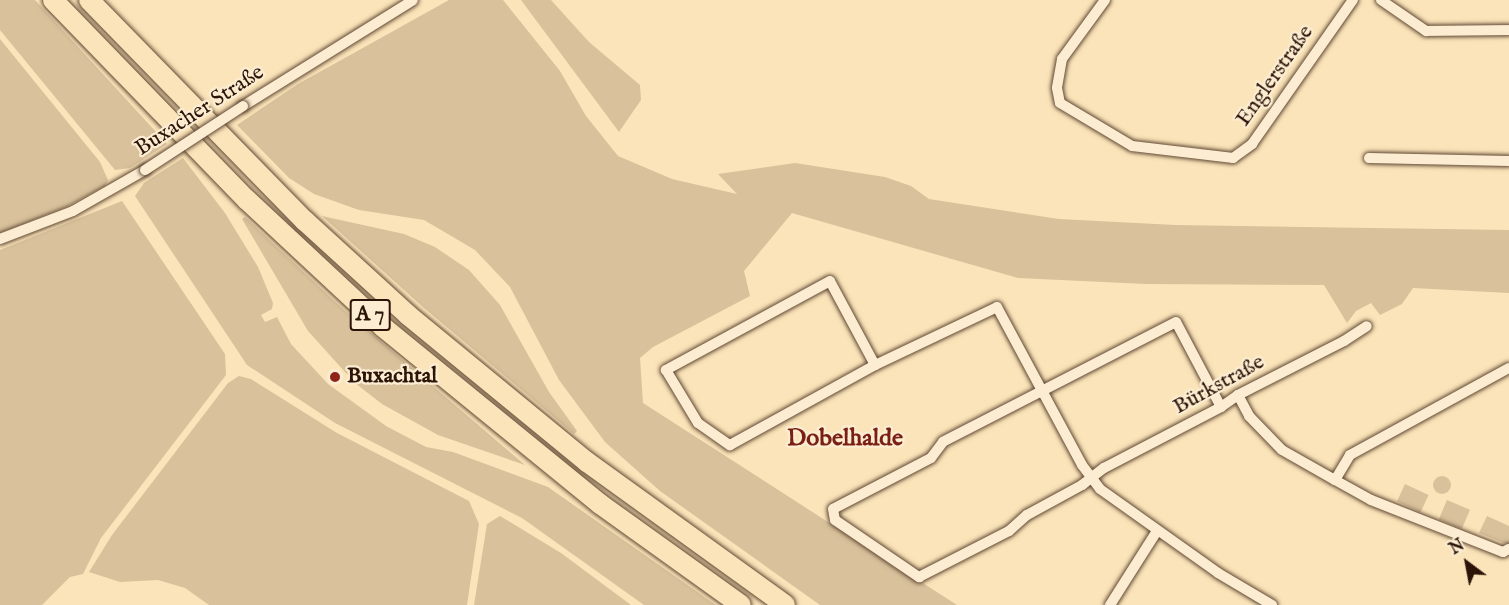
<!DOCTYPE html>
<meta charset="utf-8">
<style>
body{margin:0}
#map{position:relative;width:1509px;height:605px;overflow:hidden;background:#fbe4b9;font-family:"IM FELL English",serif}
div>[style]{position:absolute}
[style*='--x']{left:calc(var(--x)*1px);top:calc(var(--y)*1px);width:calc(var(--w)*1px);rotate:calc(var(--a)*1deg)}
.green>*{inset:0;background:#d8c19b;transform-origin:0 0}
.round{border-radius:50%}
.roads{filter:drop-shadow(0 0 2px #604834) drop-shadow(0 0 2px #604834)}
.minor>*{height:10px;margin:-5px;padding:0 5px;transform-origin:5px;border-radius:5px;background:#fcedd2}
.motorway>*{height:20px;margin:-10px;padding:0 10px;transform-origin:10px;border-radius:10px;background:#fbe4b9}
.bridges{filter:drop-shadow(0 0 2px #604834) drop-shadow(0 0 2px #604834)}
.minor-bridge>*{height:10px;margin:-5px;padding:0 5px;transform-origin:5px;border-radius:5px;background:#fcedd2}
.dots>*{width:16px;height:16px;translate:-50% -50%;box-sizing:border-box;border:3px solid #fcedd2;border-radius:50%}
span{translate:-50% -50%;white-space:nowrap;text-align:center;line-height:1.15;-webkit-text-stroke:4.5px #fcedd2;paint-order:stroke}
.shield-label span{padding:2px 4px;background:#fcedd2;border:2px solid;border-radius:4px;-webkit-text-stroke-width:0}
.shield-label{font-size:21px;color:#2d1408;font-weight:700}
.street-label{font-size:22px;color:#2d1408}
.poi-label{font-size:22px;color:#2d1408;font-weight:700}
.left{translate:0 -50%;text-align:left}
.neighbourhood-label{font-size:24px;color:#7a1f14;font-weight:700}
.north{position:absolute;left:1437px;top:533px;width:60px;height:60px;-webkit-text-stroke:4px #fcedd2;paint-order:stroke;rotate:328deg;font-size:16px;font-weight:700;line-height:24px;text-align:center;color:#2d1408}
.north::after{content:'';display:block;margin:auto;width:21px;height:27px;background:#2d1408;clip-path:polygon(50% 0,100% 100%,50% 72%,0 100%)}
</style>
<div id="map">
<div class="green">
<i style="clip-path:polygon(0 0,35px 0,167px 144px,130px 168px,115px 170px,0 30px)"></i>
<i style="clip-path:polygon(449px 0,503px 0,560px 71px,586px 116px,618px 156px,672px 179px,737px 194px,718px 174px,795px 163px,885px 177px,911px 186px,929px 199px,1059px 219px,1175px 225px,1509px 230px,1509px 293px,1413px 288px,1402px 304px,1380px 315px,1371px 303px,1356px 311px,1347px 323px,1324px 285px,1146px 284px,1018px 278px,792px 213px,744px 271px,750px 296px,653px 347px,640px 358px,643px 403px,957px 605px,820px 605px,660px 491px,605px 442px,559px 380px,510px 287px,475px 250px,424px 220px,359px 210px,314px 194px,289px 178px,237px 125px,298px 84px)"></i>
<i style="clip-path:polygon(521px 0,551px 0,589px 42px,640px 85px,641px 100px,619px 132px)"></i>
<i style="clip-path:polygon(0 39px,100px 162px,108px 180px,105px 186px,66px 207px,0 233px)"></i>
<i style="clip-path:polygon(183px 158px,225px 213px,258px 267px,273px 303px,272px 309px,261px 315px,265px 322px,277px 317px,291px 344px,328px 384px,386px 426px,426px 447px,453px 452px,548px 487px,716px 605px,644px 605px,522px 518px,335px 423px,247px 365px,135px 196px,144px 183px)"></i>
<i style="clip-path:polygon(122px 201px,225px 354px,226px 375px,101px 538px,83px 574px,70px 577px,42px 605px,0 605px,0 250px)"></i>
<i style="clip-path:polygon(322px 216px,404px 234px,435px 247px,469px 270px,500px 305px,549px 392px,577px 431px,574px 434px,424px 308px)"></i>
<i style="clip-path:polygon(245px 217px,343px 309px,525px 465px,438px 435px,382px 404px,355px 383px,308px 331px,242px 219px)"></i>
<i style="clip-path:polygon(239px 376px,251px 379px,337px 433px,469px 501px,479px 524px,467px 605px,209px 605px,185px 588px,158px 580px,120px 582px,89px 572px,112px 535px,228px 383px)"></i>
<i class="round" style="left:1433px;top:476px;width:18px;height:18px"></i>
<i style="left:1405px;top:484px;width:26px;height:19px;rotate:25deg"></i>
<i style="left:1447px;top:500px;width:25px;height:21px;rotate:23deg"></i>
<i style="clip-path:polygon(500px 516px,561px 553px,631px 605px,474px 605px,487px 524px)"></i>
<i style="clip-path:polygon(1487px 516px,1509px 526px,1509px 545px,1479px 533px)"></i>
</div>
<div class="roads">
<div class="minor">
<i style="--x:1105;--y:0;--w:73;--a:126.1"></i>
<i style="--x:1062;--y:59;--w:29;--a:100"></i>
<i style="--x:1057;--y:88;--w:15;--a:79"></i>
<i style="--x:1060;--y:103;--w:84;--a:30.8"></i>
<i style="--x:1132;--y:146;--w:102;--a:6.8"></i>
<i style="--x:1233;--y:158;--w:24;--a:-36"></i>
<i style="--x:1252;--y:144;--w:176;--a:-55"></i>
<i style="--x:1381;--y:0;--w:55;--a:34.6"></i>
<i style="--x:1426;--y:31;--w:83;--a:-0.7"></i>
<i style="--x:243;--y:106;--w:200;--a:-31.9"></i>
<i style="--x:1369;--y:158;--w:140;--a:1.2"></i>
<i style="--x:0;--y:239;--w:78;--a:-21"></i>
<i style="--x:73;--y:211;--w:83;--a:-29.7"></i>
<i style="--x:875;--y:365;--w:95;--a:-118.2"></i>
<i style="--x:830;--y:281;--w:187;--a:151.5"></i>
<i style="--x:666;--y:370;--w:62;--a:58.9"></i>
<i style="--x:698;--y:423;--w:39;--a:35"></i>
<i style="--x:730;--y:445;--w:166;--a:-28.9"></i>
<i style="--x:875;--y:365;--w:135;--a:-25.4"></i>
<i style="--x:997;--y:307;--w:179;--a:61.7"></i>
<i style="--x:1082;--y:465;--w:30;--a:53"></i>
<i style="--x:1100;--y:489;--w:145;--a:35.4"></i>
<i style="--x:1218;--y:573;--w:63;--a:30.7"></i>
<i style="--x:1238;--y:395;--w:24;--a:62"></i>
<i style="--x:1249;--y:416;--w:47;--a:45.9"></i>
<i style="--x:1282;--y:450;--w:61;--a:29.5"></i>
<i style="--x:1335;--y:480;--w:41;--a:29.1"></i>
<i style="--x:1371;--y:500;--w:142;--a:21.5"></i>
<i style="--x:1503;--y:552;--w:7;--a:-27"></i>
<i style="--x:1221;--y:407;--w:96;--a:-117.9"></i>
<i style="--x:1176;--y:322;--w:262;--a:152.8"></i>
<i style="--x:943;--y:442;--w:20;--a:127"></i>
<i style="--x:931;--y:458;--w:110;--a:152.5"></i>
<i style="--x:833;--y:509;--w:11;--a:80"></i>
<i style="--x:835;--y:520;--w:102;--a:34.2"></i>
<i style="--x:919;--y:577;--w:101;--a:-27.1"></i>
<i style="--x:1009;--y:531;--w:24;--a:-42"></i>
<i style="--x:1027;--y:515;--w:63;--a:-28.6"></i>
<i style="--x:1082;--y:485;--w:28;--a:-38"></i>
<i style="--x:1104;--y:468;--w:132;--a:-27.5"></i>
<i style="--x:1221;--y:407;--w:21;--a:-35"></i>
<i style="--x:1238;--y:395;--w:119;--a:-27"></i>
<i style="--x:1344;--y:341;--w:27;--a:-33"></i>
<i style="--x:1335;--y:480;--w:29;--a:-59"></i>
<i style="--x:1350;--y:455;--w:181;--a:-28.7"></i>
<i style="--x:1110;--y:605;--w:88;--a:-57.6"></i>
</div>
<div class="motorway">
<i style="--x:53;--y:0;--w:279;--a:45.9"></i>
<i style="--x:247;--y:200;--w:186;--a:43"></i>
<i style="--x:383;--y:327;--w:280;--a:39.2"></i>
<i style="--x:600;--y:504;--w:173;--a:35.6"></i>
<i style="--x:89;--y:0;--w:309;--a:45.7"></i>
<i style="--x:305;--y:221;--w:139;--a:42.4"></i>
<i style="--x:408;--y:315;--w:232;--a:39.4"></i>
<i style="--x:587;--y:462;--w:244;--a:35.8"></i>
</div>
</div>
<div class="bridges">
<div class="minor-bridge">
<i style="--x:145;--y:170;--w:117;--a:-33.1"></i>
</div>
</div>
<div class="dots">
<i style="left:335px;top:377px;background:#8f2418"></i>
</div>
<div class="shield-label">
<span style="left:370px;top:315px">A 7</span>
</div>
<div class="street-label">
<span style="left:1275px;top:76px;rotate:-55deg">Englerstraße</span>
<span style="left:200px;top:111px;rotate:-33deg">Buxacher Straße</span>
<span style="left:1219px;top:385px;rotate:-29deg">Bürkstraße</span>
</div>
<div class="poi-label">
<span class="left" style="left:347px;top:377px">Buxachtal</span>
</div>
<div class="neighbourhood-label">
<span style="left:845px;top:439px">Dobelhalde</span>
</div>
<div class="north">N</div>
</div>
